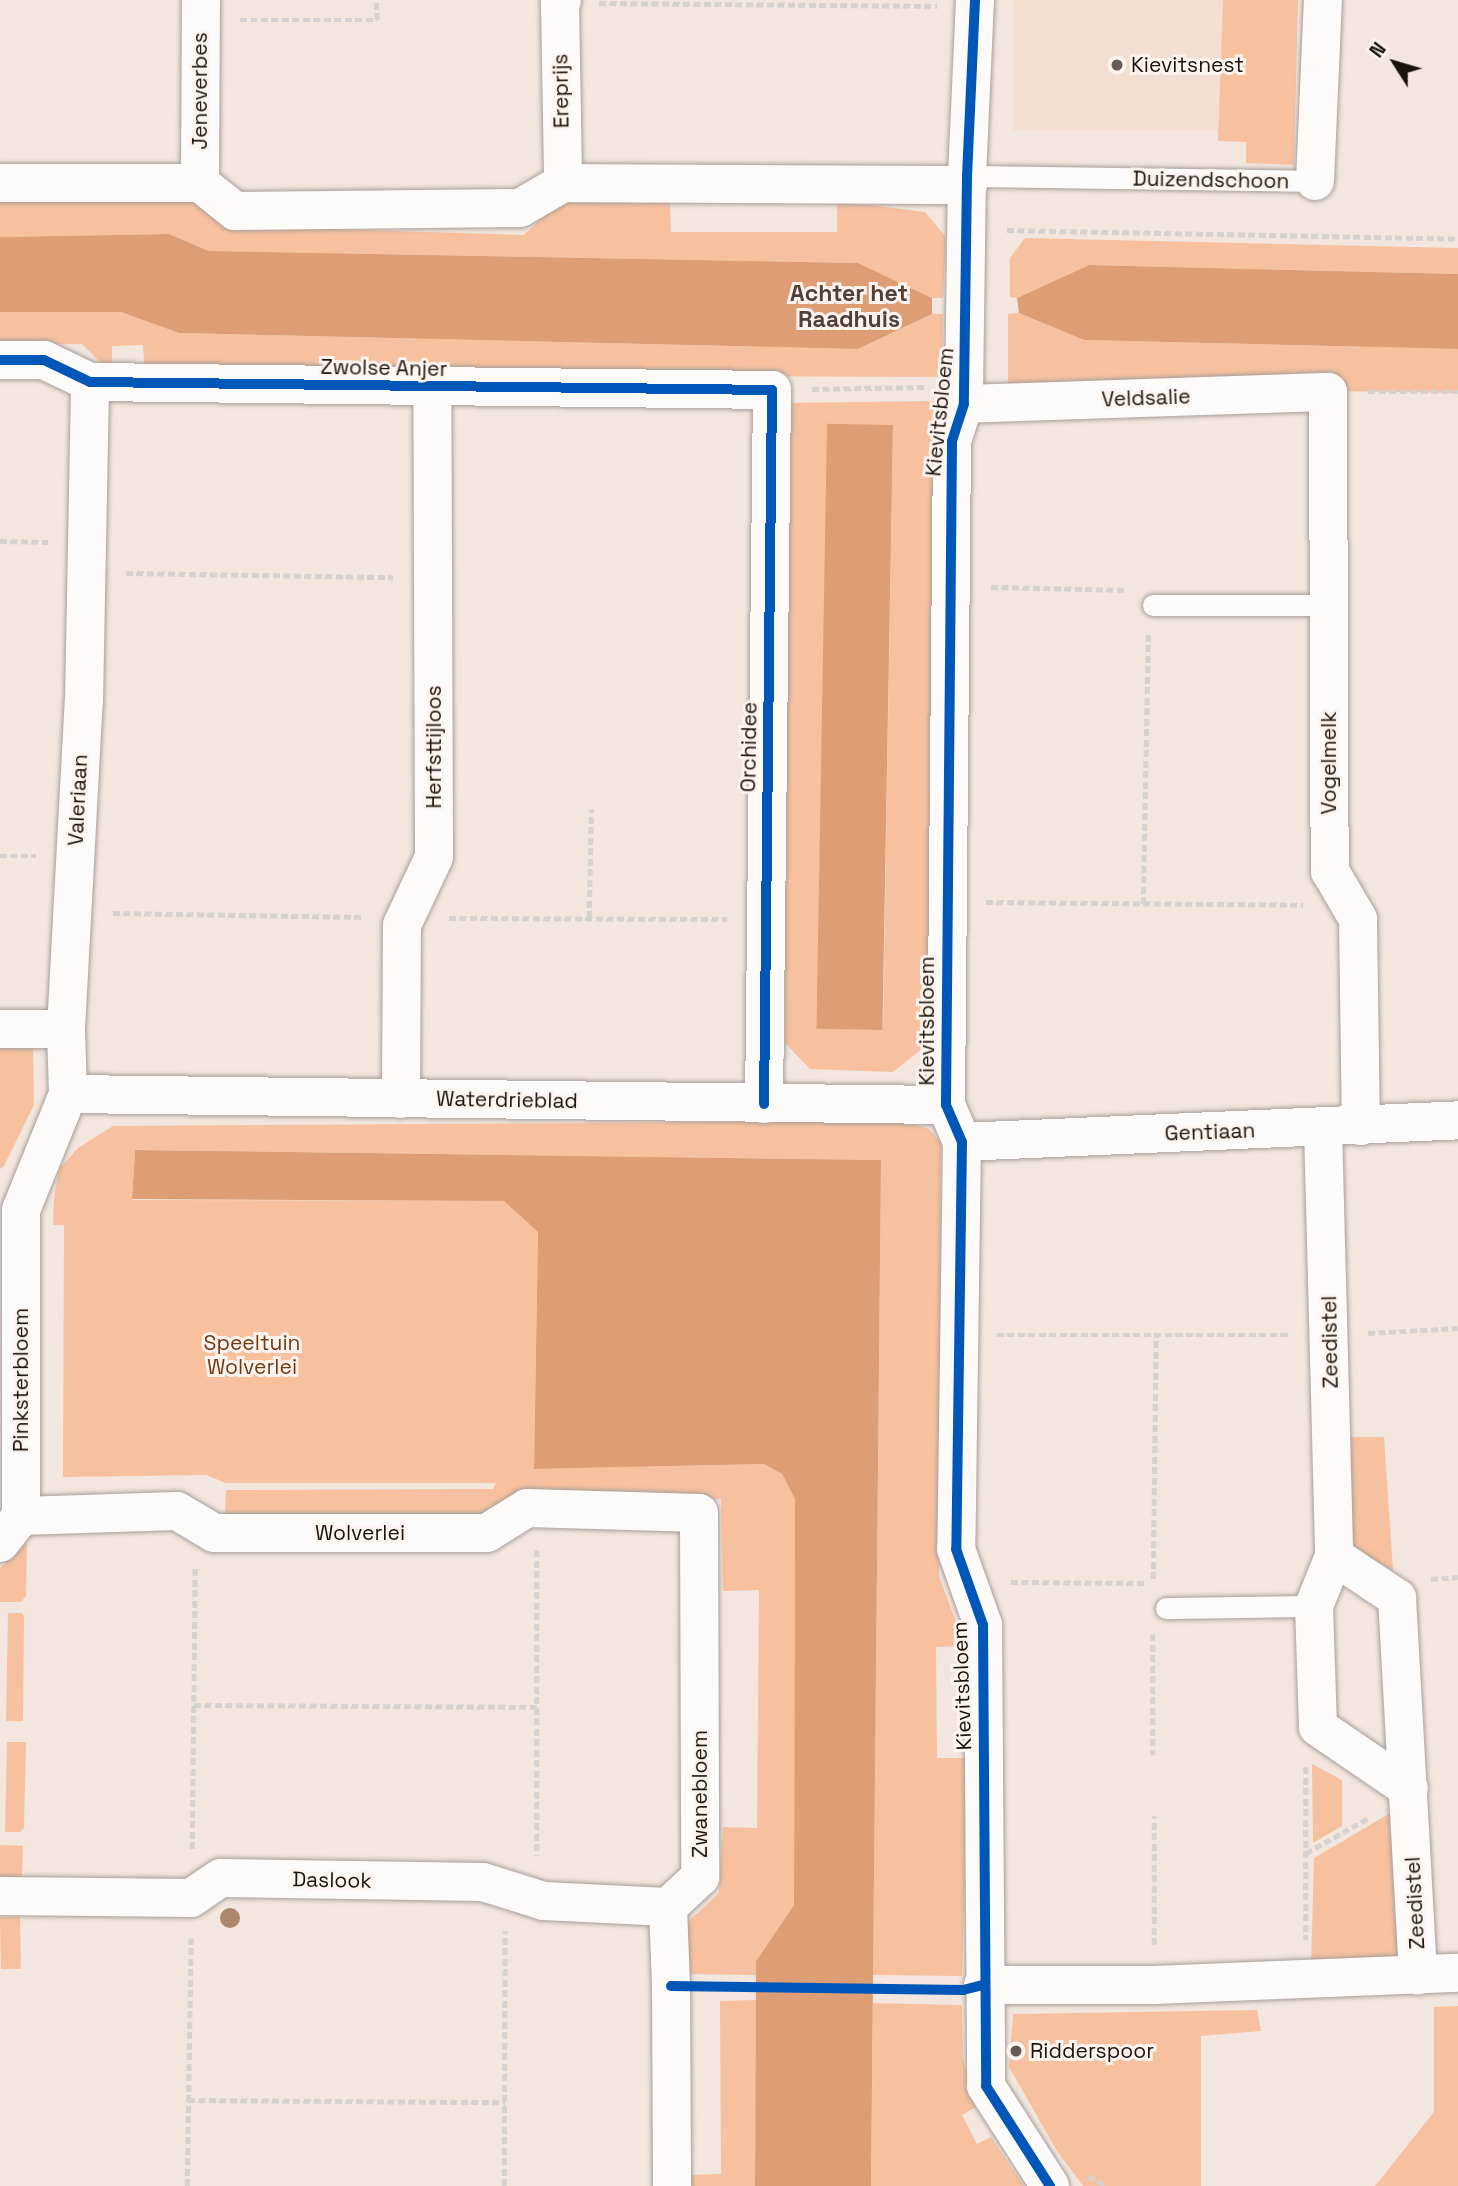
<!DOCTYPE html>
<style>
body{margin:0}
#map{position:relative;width:1458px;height:2186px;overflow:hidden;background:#f2e6df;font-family:"Space Grotesk",sans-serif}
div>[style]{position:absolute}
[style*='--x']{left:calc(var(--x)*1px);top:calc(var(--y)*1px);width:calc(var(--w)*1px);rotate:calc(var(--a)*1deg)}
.built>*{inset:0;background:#f4ded1;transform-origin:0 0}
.green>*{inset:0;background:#f7c19f;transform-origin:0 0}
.water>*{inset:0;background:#de9e75;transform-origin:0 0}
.path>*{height:4.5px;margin-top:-2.25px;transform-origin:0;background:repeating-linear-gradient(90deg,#d6d2d0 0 7px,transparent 0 10.5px)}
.roads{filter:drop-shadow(0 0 2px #a79e99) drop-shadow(0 0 2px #a79e99)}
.service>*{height:21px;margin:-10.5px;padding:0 10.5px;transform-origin:10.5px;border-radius:10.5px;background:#fdfbfa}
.minor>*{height:38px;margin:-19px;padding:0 19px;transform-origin:19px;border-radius:19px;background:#fdfbfa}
.cycleway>*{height:10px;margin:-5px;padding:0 5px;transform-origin:5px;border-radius:5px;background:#0057b8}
.trees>*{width:20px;height:20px;margin:-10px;border-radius:50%;background:#ac876d}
.dots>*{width:19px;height:19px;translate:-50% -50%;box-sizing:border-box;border:4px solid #fdf4ef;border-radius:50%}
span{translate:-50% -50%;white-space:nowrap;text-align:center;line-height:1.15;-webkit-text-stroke:6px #fdf4ef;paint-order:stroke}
.poi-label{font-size:21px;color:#19120d}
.left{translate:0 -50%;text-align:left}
.street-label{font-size:21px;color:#19120d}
.park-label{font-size:21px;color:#723910}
.neighbourhood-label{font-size:23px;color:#524036;font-weight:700}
.north{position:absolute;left:1360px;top:28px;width:70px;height:70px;-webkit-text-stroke:5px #fdf4ef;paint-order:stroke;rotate:307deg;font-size:19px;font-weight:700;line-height:28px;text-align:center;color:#19120d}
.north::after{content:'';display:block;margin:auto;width:24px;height:32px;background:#19120d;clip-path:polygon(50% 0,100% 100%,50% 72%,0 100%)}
</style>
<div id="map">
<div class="built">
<i style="left:1014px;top:0;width:209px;height:131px"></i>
</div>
<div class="green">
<i style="clip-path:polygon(1223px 0,1298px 0,1294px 165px,1246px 163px,1246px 142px,1218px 141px)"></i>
<i style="clip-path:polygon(560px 200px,670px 201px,671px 232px,837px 232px,837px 201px,925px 212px,946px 237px,943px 298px,932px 298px,858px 263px,209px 251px,169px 234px,0 237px,0 201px,198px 201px,229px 226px,524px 235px)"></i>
<i style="clip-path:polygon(1025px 238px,1458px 248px,1458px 274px,1089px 265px,1017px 298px,1010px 297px,1010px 258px)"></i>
<i style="clip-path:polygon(0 312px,121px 312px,179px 333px,858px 349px,932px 314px,943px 314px,942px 377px,145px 374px,143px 345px,112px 346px,112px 374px,82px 344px,0 345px)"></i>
<i style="clip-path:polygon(1019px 313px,1084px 340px,1458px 349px,1458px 393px,1008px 386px,1008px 314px)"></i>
<i style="clip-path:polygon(evenodd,936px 401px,932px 1041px,893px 1072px,810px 1069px,785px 1043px,788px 403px,936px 401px,893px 426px,883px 1030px,827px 427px,893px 426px)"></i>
<i style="clip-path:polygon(0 1048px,33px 1049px,34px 1105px,4px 1166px,0 1169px)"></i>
<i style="clip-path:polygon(882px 1121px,909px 1123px,929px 1129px,941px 1143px,939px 1576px,965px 1646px,936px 1647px,937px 1758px,968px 1758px,962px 1976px,873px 1975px,881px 1160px,135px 1150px,132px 1200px,504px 1201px,538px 1232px,534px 1469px,764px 1464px,782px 1474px,795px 1499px,794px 1905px,756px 1961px,756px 1975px,687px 1974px,688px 1922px,719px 1893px,723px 1827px,757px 1828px,759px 1590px,723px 1591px,721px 1499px,533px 1494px,486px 1516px,225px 1516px,226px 1490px,493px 1489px,496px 1483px,226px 1483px,206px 1475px,63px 1477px,64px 1225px,53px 1225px,54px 1199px,59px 1169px,78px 1148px,113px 1126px)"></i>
<i style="clip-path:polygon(1346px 1437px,1384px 1437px,1393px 1570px,1355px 1550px,1345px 1533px)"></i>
<i style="clip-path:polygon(27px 1542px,26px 1596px,21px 1602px,0 1602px,0 1568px)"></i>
<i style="clip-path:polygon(8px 1613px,22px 1613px,24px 1616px,23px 1721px,6px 1721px)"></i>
<i style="clip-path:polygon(7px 1742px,26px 1742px,24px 1828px,20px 1832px,5px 1832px)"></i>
<i style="clip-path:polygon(1312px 1764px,1342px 1780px,1342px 1826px,1313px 1843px)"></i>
<i style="clip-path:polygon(1397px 1809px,1403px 1942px,1397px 1955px,1386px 1964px,1311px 1967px,1314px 1858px)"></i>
<i style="left:0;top:1845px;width:23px;height:39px;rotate:2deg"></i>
<i style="left:20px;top:1917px;width:52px;height:20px;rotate:89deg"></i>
<i style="clip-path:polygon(756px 2000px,755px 2186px,688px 2186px,688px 2175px,721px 2174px,720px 2001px)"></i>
<i style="clip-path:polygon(873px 2003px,962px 2005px,963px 2059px,976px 2107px,962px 2115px,977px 2144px,991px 2137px,1024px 2186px,871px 2186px)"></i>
<i style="clip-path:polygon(1458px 2006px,1458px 2186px,1375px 2186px,1434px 2112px,1434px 2007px)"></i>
<i style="clip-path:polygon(1257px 2010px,1261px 2031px,1201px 2036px,1201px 2186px,1083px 2186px,1057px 2151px,1009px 2067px,1013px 2014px)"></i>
</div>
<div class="water">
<i style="clip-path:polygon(169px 234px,209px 251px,858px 263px,932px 298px,932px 314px,858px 349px,179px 333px,121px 312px,0 312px,0 237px)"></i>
<i style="clip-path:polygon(1089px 265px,1458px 274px,1458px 349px,1084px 340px,1019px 313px,1017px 298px)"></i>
<i style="left:893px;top:425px;width:605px;height:66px;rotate:91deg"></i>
<i style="clip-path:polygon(135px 1150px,881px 1160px,871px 2186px,755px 2186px,756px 1961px,794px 1905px,795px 1499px,782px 1474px,764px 1464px,534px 1469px,538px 1232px,504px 1201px,132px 1199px)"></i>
</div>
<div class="path">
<i style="--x:599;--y:3;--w:338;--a:0.5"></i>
<i style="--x:240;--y:20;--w:137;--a:0"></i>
<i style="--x:377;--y:20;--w:20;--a:-93"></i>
<i style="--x:1007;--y:230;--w:451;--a:1.1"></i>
<i style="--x:812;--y:389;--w:114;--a:-1"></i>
<i style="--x:1368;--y:392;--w:90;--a:0"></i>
<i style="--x:0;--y:541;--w:48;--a:1.2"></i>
<i style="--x:126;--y:573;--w:267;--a:0.9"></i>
<i style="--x:991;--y:587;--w:135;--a:1.3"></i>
<i style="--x:0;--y:856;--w:36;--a:0"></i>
<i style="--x:986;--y:902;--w:317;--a:0.5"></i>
<i style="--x:1143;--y:904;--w:269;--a:-88.9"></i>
<i style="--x:113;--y:913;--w:250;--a:0.9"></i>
<i style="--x:449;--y:918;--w:278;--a:0.2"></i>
<i style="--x:589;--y:918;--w:109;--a:-88.9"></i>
<i style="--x:1368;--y:1333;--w:90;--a:-3.2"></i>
<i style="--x:997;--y:1335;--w:292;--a:0"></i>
<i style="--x:537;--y:1550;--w:306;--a:90"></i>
<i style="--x:1153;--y:1579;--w:244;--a:-89.3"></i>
<i style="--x:1431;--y:1579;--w:27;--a:-4"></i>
<i style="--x:1011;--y:1582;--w:135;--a:0.4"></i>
<i style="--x:1153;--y:1634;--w:121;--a:90"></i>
<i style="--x:194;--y:1705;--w:343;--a:0.3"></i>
<i style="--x:1306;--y:1767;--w:173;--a:90"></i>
<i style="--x:192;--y:1849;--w:282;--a:-89.4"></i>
<i style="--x:1306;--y:1853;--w:72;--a:-29.1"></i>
<i style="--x:1154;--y:1945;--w:129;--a:-90"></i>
<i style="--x:188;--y:2100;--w:317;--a:0.4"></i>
<i style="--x:1089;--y:2176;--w:20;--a:30"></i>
<i style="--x:187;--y:2186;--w:248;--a:-89.1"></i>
<i style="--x:504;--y:2186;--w:255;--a:-89.8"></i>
</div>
<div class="roads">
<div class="service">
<i style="--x:967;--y:176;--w:348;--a:0.8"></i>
<i style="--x:1153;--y:605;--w:175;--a:0"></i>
<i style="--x:1166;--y:1608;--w:148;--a:-0.8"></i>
</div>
<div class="minor">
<i style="--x:562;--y:0;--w:4;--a:124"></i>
<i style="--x:560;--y:3;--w:180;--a:89"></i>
<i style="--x:975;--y:0;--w:176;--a:92.6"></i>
<i style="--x:967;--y:176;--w:228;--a:90.8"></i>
<i style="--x:964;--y:404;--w:40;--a:108"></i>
<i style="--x:952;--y:442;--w:663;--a:90.52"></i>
<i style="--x:946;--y:1105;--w:40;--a:66.6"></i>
<i style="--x:962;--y:1142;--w:407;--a:90.8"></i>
<i style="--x:956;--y:1549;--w:81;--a:70.4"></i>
<i style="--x:983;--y:1625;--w:461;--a:89.6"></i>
<i style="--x:986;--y:2086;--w:119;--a:57.4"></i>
<i style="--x:1315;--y:181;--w:181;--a:-87.5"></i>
<i style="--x:0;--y:183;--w:200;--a:0"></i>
<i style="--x:200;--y:183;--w:45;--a:38.7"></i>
<i style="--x:235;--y:211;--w:285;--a:-0.6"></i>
<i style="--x:520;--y:208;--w:50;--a:-30.2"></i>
<i style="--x:563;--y:183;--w:405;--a:0.3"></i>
<i style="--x:200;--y:183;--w:183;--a:-89.7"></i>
<i style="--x:0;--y:360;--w:44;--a:0"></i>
<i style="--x:44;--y:360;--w:51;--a:25.6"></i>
<i style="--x:90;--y:382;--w:682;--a:0.67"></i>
<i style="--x:772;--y:390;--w:714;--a:90.64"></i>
<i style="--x:964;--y:404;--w:364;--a:-1.9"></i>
<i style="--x:1328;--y:392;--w:479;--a:89.8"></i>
<i style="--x:1330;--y:871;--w:56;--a:59.7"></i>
<i style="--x:1358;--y:919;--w:207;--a:89.2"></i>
<i style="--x:0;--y:1029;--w:66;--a:0"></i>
<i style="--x:68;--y:1094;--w:878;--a:0.72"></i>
<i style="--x:401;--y:1099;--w:174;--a:-89.7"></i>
<i style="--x:402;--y:925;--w:75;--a:-64.8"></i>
<i style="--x:434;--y:857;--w:469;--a:-90.2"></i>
<i style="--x:1323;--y:1128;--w:428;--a:88.5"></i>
<i style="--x:1334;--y:1556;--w:54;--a:111.8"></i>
<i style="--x:1314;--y:1606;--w:121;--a:88.1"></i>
<i style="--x:1318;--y:1727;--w:110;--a:34.3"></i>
<i style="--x:962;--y:1142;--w:496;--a:-2.5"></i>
<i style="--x:21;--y:1516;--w:156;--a:-1.8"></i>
<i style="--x:177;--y:1511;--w:43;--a:30.7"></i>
<i style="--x:214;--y:1533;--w:273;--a:0"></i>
<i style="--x:487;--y:1533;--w:47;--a:-32"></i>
<i style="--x:527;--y:1508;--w:172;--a:1.7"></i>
<i style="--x:699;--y:1513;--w:364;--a:89.8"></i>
<i style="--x:700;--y:1877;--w:44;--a:136.8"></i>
<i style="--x:668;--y:1907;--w:79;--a:87.8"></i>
<i style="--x:671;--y:1986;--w:200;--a:89.7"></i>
<i style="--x:0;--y:1543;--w:34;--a:-52"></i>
<i style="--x:21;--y:1516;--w:306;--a:-90"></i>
<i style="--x:21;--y:1210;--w:125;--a:-67.9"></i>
<i style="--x:68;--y:1094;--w:65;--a:-91.8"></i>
<i style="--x:66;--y:1029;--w:328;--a:-86.9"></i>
<i style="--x:84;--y:701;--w:319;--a:-88.9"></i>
<i style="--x:1334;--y:1556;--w:76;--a:33.7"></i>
<i style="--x:1397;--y:1598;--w:378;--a:86.8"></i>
<i style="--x:0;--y:1896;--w:191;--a:0.6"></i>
<i style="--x:191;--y:1898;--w:36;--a:-34"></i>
<i style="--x:221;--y:1878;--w:262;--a:0.9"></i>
<i style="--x:483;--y:1882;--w:64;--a:17.3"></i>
<i style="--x:544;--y:1901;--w:124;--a:2.8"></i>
<i style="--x:983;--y:1985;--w:171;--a:0"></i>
<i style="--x:1154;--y:1985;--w:304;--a:-2.3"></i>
</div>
</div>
<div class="cycleway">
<i style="--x:975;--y:0;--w:176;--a:92.6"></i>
<i style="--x:967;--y:176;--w:228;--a:90.8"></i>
<i style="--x:964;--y:404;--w:40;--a:108"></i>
<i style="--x:952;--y:442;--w:663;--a:90.52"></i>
<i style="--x:946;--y:1105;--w:40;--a:66.6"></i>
<i style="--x:962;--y:1142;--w:407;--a:90.8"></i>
<i style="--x:956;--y:1549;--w:81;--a:70.4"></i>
<i style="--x:983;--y:1625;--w:461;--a:89.6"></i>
<i style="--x:986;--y:2086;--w:119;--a:57.4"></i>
<i style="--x:0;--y:360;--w:44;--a:0"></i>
<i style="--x:44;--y:360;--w:51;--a:25.6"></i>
<i style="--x:90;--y:382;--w:682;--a:0.67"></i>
<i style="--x:772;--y:390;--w:714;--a:90.64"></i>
<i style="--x:671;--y:1986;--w:292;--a:0.8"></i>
<i style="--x:963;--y:1990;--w:21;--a:-14"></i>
</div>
<div class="trees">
<i style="left:230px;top:1918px"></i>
</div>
<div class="dots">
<i style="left:1117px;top:65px;background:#655c56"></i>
<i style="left:1016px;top:2051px;background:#655c56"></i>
</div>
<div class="poi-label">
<span class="left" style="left:1131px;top:65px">Kievitsnest</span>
<span class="left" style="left:1030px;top:2051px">Ridderspoor</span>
</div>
<div class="street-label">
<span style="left:200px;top:91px;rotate:-90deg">Jeneverbes</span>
<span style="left:561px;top:91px;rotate:-91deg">Ereprijs</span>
<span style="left:1211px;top:180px;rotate:1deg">Duizendschoon</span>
<span style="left:384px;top:368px;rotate:1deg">Zwolse Anjer</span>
<span style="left:1146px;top:398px;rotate:-2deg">Veldsalie</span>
<span style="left:940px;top:412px;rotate:-84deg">Kievitsbloem</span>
<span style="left:434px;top:747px;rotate:-90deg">Herfsttijloos</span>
<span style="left:749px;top:747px;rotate:-89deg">Orchidee</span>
<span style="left:1329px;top:763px;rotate:-90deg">Vogelmelk</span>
<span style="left:78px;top:800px;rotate:-87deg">Valeriaan</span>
<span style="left:927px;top:1021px;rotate:-90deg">Kievitsbloem</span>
<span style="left:507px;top:1100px;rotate:1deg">Waterdrieblad</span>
<span style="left:1210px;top:1132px;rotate:-2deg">Gentiaan</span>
<span style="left:1330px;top:1342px;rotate:-91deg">Zeedistel</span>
<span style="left:21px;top:1380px;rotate:-90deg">Pinksterbloem</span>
<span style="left:360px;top:1533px">Wolverlei</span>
<span style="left:962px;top:1686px;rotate:-92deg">Kievitsbloem</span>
<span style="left:700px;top:1794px;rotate:-90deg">Zwanebloem</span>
<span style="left:332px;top:1880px;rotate:1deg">Daslook</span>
<span style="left:1415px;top:1903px;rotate:-93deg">Zeedistel</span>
</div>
<div class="park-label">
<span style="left:252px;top:1355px">Speeltuin<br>Wolverlei</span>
</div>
<div class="neighbourhood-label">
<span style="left:849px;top:306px">Achter het<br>Raadhuis</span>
</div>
<div class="north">N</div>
</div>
